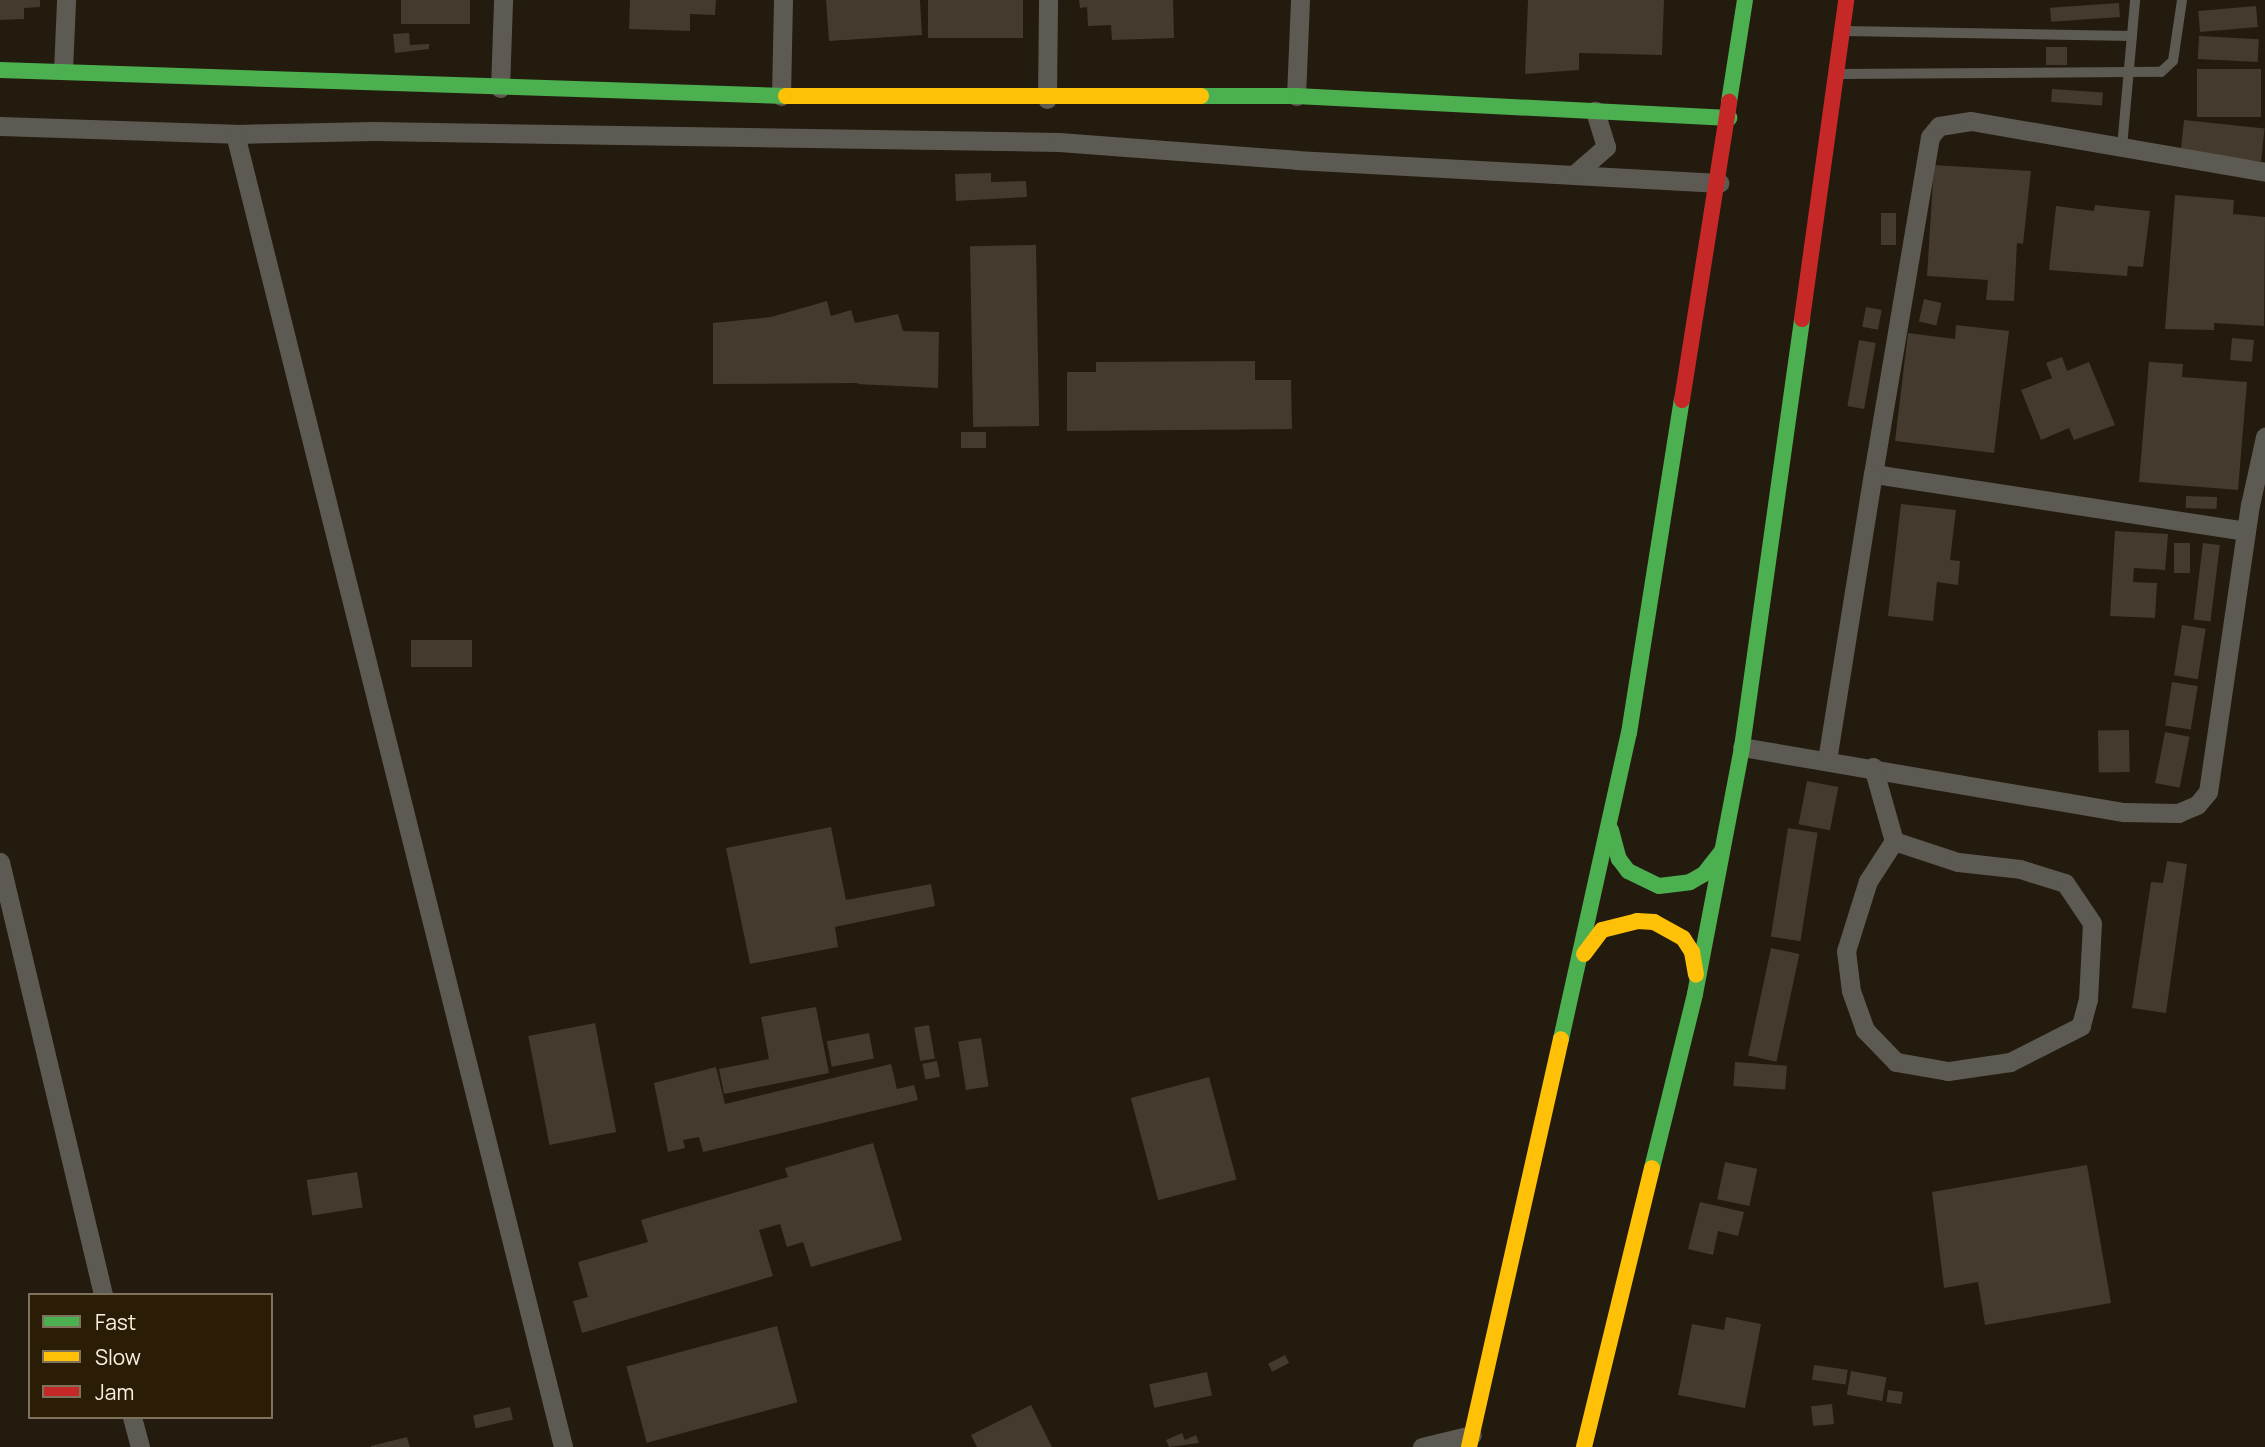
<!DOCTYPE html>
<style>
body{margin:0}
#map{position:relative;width:2265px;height:1447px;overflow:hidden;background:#231b0d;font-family:Manrope,sans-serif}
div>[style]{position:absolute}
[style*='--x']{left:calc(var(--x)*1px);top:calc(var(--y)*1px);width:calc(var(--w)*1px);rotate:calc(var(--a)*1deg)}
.building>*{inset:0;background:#443a2e;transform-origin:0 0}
.lane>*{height:10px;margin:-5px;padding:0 5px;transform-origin:5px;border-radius:5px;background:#5c5a53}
.street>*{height:19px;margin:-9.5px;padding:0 9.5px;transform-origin:9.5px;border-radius:9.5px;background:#5c5a53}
.fast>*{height:16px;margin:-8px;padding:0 8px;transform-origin:8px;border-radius:8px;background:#4caf50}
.slow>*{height:16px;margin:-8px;padding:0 8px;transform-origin:8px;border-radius:8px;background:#ffc107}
.jam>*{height:16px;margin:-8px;padding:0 8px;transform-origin:8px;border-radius:8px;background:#c62828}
span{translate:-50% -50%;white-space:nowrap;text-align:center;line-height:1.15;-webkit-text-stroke:5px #2b1d05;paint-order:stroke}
.legend{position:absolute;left:28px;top:1293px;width:245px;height:126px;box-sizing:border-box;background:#2b1d05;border:2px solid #7e725d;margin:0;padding:9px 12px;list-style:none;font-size:21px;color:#faf1e2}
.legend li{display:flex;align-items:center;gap:14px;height:35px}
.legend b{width:35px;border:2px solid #7e725d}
</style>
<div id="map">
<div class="building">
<i style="clip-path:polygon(0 0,40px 0,40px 7px,24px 8px,24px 19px,0 20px)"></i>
<i style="left:401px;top:0;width:69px;height:24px"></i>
<i style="clip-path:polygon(630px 0,716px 0,715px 15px,690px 14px,690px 31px,629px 29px)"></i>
<i style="clip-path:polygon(826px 0,920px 0,922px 35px,829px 41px)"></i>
<i style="left:928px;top:0;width:95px;height:38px"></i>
<i style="clip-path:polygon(1079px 0,1173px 0,1174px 38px,1112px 40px,1111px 25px,1088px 26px,1087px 7px,1080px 8px)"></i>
<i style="clip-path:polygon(1528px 0,1664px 0,1662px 55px,1579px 53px,1579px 70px,1525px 74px)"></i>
<i style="left:2119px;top:3px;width:14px;height:69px;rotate:86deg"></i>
<i style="left:2256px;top:6px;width:21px;height:58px;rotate:85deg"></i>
<i style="clip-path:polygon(409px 33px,410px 45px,429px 44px,429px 49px,395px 53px,393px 34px)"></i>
<i style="left:2199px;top:36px;width:60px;height:23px;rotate:3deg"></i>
<i style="left:2067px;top:47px;width:18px;height:21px;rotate:90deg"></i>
<i style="left:2197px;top:69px;width:64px;height:48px"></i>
<i style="left:2052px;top:89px;width:51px;height:13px;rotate:4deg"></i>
<i style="left:2184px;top:120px;width:81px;height:33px;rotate:6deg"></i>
<i style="clip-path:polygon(1934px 165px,2031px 171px,2023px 244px,2017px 243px,2014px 301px,1986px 300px,1988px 280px,1927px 276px)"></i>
<i style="clip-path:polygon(991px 173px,991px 182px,1026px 181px,1027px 197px,956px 201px,955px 174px)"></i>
<i style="clip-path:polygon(2175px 195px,2234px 200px,2233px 214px,2265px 217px,2264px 326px,2214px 323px,2214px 330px,2165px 329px)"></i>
<i style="clip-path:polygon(2095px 205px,2150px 211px,2143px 267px,2128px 266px,2127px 276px,2049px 270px,2056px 206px,2094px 211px)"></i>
<i style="left:1881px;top:213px;width:15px;height:32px"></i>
<i style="left:1036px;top:245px;width:181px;height:66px;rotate:89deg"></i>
<i style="left:1924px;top:299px;width:18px;height:23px;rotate:13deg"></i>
<i style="clip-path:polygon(827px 301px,831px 316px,851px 310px,855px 323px,898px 314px,903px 331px,939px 332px,938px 388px,856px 384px,860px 383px,713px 384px,713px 323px,771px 317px)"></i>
<i style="left:1866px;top:307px;width:16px;height:20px;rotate:11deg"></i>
<i style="clip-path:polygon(1956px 325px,2009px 331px,1994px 453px,1895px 441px,1908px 333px,1955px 339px)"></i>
<i style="left:2232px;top:338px;width:22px;height:22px;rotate:5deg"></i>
<i style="left:1859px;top:340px;width:17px;height:67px;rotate:10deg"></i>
<i style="clip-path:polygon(2062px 357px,2067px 371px,2089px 362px,2115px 425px,2074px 440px,2069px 428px,2041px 440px,2021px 390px,2052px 378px,2046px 363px)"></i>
<i style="clip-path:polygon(1255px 361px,1255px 380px,1291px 380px,1292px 429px,1067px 431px,1067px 372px,1096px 372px,1096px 362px)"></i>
<i style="clip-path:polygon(2149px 362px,2183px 364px,2182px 377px,2247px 382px,2238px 490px,2139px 482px)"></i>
<i style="left:961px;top:432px;width:25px;height:16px"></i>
<i style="left:2186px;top:496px;width:31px;height:12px;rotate:2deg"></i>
<i style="clip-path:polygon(1901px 504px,1956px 510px,1950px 560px,1960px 561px,1958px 585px,1937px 582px,1933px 621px,1888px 616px)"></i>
<i style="clip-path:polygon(2115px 531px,2168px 534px,2165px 570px,2134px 568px,2133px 582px,2157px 583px,2155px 618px,2110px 616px)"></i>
<i style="left:2174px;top:543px;width:16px;height:30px"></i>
<i style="left:2203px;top:543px;width:17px;height:77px;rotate:7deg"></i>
<i style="left:2182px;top:625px;width:24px;height:51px;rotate:9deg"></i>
<i style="left:411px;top:640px;width:61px;height:27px"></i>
<i style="left:2172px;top:682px;width:26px;height:44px;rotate:9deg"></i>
<i style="left:2129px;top:730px;width:42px;height:31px;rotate:89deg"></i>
<i style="left:2165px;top:732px;width:25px;height:52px;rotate:11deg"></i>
<i style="left:1807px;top:781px;width:32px;height:44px;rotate:11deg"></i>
<i style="clip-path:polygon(831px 827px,846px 900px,931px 884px,935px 906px,835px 927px,838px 947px,750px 964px,726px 848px)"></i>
<i style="left:1788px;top:828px;width:30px;height:110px;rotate:9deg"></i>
<i style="clip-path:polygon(2167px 861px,2187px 864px,2166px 1013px,2132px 1008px,2151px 882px,2163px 883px)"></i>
<i style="left:1771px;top:948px;width:29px;height:110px;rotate:12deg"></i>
<i style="clip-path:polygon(816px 1007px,829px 1073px,724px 1094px,719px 1069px,769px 1059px,761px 1017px)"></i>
<i style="left:595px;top:1023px;width:111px;height:68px;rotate:79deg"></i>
<i style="left:929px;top:1025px;width:34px;height:15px;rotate:80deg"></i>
<i style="left:869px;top:1033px;width:26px;height:43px;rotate:79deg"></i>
<i style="left:981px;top:1038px;width:49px;height:23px;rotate:81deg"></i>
<i style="left:937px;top:1061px;width:16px;height:15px;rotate:79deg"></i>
<i style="left:1735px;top:1062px;width:52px;height:24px;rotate:4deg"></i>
<i style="clip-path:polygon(891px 1064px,897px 1089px,914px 1085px,918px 1100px,703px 1152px,699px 1137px,683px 1140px,685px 1148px,668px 1152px,654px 1083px,716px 1067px,725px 1104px)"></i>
<i style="left:1209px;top:1077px;width:106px;height:81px;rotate:75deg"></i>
<i style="clip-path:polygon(873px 1143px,902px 1240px,811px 1267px,803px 1242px,787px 1247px,780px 1224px,759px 1230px,773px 1276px,582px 1333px,573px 1301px,588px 1297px,578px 1262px,648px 1242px,641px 1220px,788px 1177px,785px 1168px)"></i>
<i style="left:1725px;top:1162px;width:33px;height:38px;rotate:12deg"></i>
<i style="clip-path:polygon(2087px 1165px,2111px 1303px,1985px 1325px,1978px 1282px,1944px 1288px,1932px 1192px)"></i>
<i style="left:357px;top:1172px;width:36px;height:51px;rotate:81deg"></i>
<i style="clip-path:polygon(1700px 1202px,1744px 1212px,1738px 1236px,1718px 1231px,1713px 1255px,1688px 1249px)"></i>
<i style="clip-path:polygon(1726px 1317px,1761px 1324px,1745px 1408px,1678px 1395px,1692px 1324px,1724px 1330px)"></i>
<i style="left:777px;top:1326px;width:79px;height:156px;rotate:75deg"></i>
<i style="left:1285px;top:1355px;width:9px;height:19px;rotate:63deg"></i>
<i style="left:1814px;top:1365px;width:34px;height:15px;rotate:8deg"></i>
<i style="left:1851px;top:1371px;width:36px;height:24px;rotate:10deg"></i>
<i style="left:1207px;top:1372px;width:24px;height:59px;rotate:78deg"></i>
<i style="left:1888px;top:1390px;width:15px;height:12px;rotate:8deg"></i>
<i style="left:1832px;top:1404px;width:20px;height:21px;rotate:84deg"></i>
<i style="clip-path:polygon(1031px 1405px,1052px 1447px,977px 1447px,971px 1435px)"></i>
<i style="left:510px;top:1407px;width:13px;height:38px;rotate:77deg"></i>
<i style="clip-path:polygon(1182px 1433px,1185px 1440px,1196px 1435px,1199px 1443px,1169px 1447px,1166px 1440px)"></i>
<i style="clip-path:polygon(407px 1437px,410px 1447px,371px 1447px,371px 1446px)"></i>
</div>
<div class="lane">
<i style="--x:1843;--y:31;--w:289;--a:1"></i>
<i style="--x:1838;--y:74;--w:323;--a:-0.4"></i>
<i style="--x:2161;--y:72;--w:16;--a:-43"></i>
<i style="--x:2173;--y:61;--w:62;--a:-81.6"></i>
<i style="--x:2122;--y:147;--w:148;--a:-84.9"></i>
</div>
<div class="street">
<i style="--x:63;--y:70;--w:70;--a:-87.5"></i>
<i style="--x:500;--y:88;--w:88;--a:-88"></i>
<i style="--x:781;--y:96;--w:96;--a:-88.8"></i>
<i style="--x:1296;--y:96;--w:96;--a:-87.6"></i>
<i style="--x:1047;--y:99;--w:99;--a:-89.4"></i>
<i style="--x:0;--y:126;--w:235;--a:1.9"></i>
<i style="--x:235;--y:134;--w:139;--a:-1.2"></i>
<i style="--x:374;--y:131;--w:685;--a:0.92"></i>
<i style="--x:1059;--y:142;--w:238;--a:4.3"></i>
<i style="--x:1296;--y:160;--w:424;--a:3.1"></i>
<i style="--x:235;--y:134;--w:1353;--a:75.97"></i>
<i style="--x:1576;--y:173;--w:40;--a:-41"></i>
<i style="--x:1606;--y:147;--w:38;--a:-107"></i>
<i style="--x:2246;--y:531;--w:377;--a:-171.3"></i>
<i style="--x:1873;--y:474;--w:342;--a:-80.4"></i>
<i style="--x:1930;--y:137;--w:14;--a:-51"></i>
<i style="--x:1939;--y:126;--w:32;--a:-9"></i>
<i style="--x:1971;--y:121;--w:298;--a:9.8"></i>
<i style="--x:1742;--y:747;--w:387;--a:9.7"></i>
<i style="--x:2124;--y:812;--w:54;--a:1.1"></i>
<i style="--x:2178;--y:813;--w:21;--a:-23"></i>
<i style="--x:2197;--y:805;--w:17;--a:-50"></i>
<i style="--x:2208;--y:792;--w:290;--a:-81.7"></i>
<i style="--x:2250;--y:505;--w:70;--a:-77.6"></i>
<i style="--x:1827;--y:760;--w:290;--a:-80.9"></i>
<i style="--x:1873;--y:767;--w:77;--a:74.2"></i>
<i style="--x:1894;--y:841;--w:67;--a:18.2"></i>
<i style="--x:1958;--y:862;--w:62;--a:6.4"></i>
<i style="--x:2020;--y:869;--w:47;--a:17.3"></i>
<i style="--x:2065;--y:883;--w:48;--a:56"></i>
<i style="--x:2092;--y:923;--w:76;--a:93"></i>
<i style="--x:2088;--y:999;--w:28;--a:105"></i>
<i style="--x:2081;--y:1026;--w:80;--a:153.1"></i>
<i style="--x:2010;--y:1062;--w:63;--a:171.7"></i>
<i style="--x:1948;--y:1071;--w:53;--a:-170.2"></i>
<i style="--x:1896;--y:1062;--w:45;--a:-134.1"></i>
<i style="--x:1865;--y:1030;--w:41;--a:-109.7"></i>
<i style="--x:1851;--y:991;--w:40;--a:-97.1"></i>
<i style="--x:1846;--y:951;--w:73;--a:-72.6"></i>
<i style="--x:1868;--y:881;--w:48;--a:-57"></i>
<i style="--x:0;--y:862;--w:445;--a:76.6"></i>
<i style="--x:132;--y:1417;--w:31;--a:75"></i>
<i style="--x:1422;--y:1447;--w:51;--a:-13.5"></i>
</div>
<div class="fast">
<i style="--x:0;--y:70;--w:786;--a:1.89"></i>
<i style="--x:1201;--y:96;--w:95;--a:0"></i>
<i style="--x:1296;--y:96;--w:434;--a:2.9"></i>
<i style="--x:1729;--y:102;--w:103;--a:-81.1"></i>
<i style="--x:1611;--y:830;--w:30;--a:75"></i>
<i style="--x:1619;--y:859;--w:15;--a:53"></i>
<i style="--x:1628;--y:871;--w:34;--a:26"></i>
<i style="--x:1659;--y:886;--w:31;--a:-7"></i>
<i style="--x:1690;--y:882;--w:16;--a:-30"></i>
<i style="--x:1704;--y:874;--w:29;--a:-52"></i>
<i style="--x:1561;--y:1039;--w:313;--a:-77.5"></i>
<i style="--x:1629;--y:733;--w:337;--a:-81"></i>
<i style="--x:1652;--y:1168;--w:179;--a:-76.1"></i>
<i style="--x:1695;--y:994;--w:251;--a:-79.2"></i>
<i style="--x:1742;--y:747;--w:432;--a:-82"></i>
</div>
<div class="slow">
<i style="--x:786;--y:96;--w:415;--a:0"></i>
<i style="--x:1584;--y:954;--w:30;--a:-53"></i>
<i style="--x:1602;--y:930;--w:36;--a:-14"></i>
<i style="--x:1637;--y:921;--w:17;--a:3"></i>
<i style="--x:1654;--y:922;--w:33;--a:29"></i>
<i style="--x:1683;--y:938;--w:17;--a:57"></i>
<i style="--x:1692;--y:952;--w:23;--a:80"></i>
<i style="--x:1469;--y:1447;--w:418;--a:-77.3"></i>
<i style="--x:1584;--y:1447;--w:287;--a:-76.3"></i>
</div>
<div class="jam">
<i style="--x:1802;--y:319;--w:322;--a:-82.1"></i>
<i style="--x:1682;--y:400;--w:302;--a:-81"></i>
</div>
<ul class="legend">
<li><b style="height:9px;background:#4caf50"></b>Fast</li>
<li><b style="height:9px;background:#ffc107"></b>Slow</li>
<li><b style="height:9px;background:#c62828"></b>Jam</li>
</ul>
</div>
